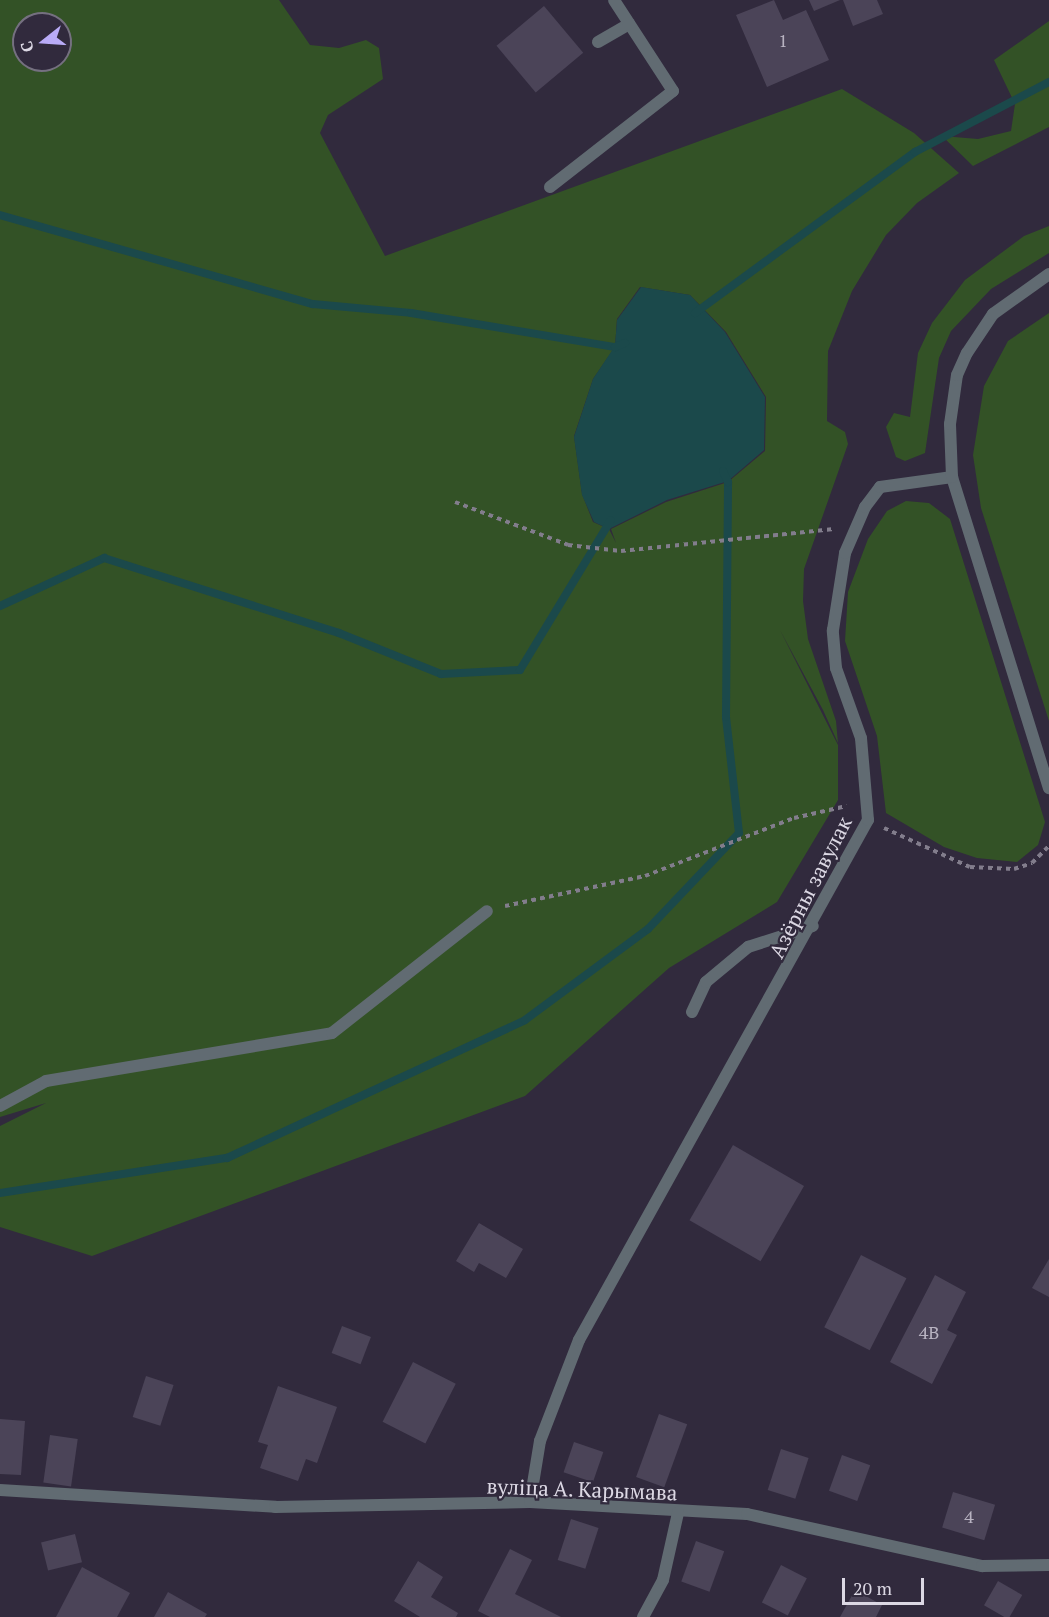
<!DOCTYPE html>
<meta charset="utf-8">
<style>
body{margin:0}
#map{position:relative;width:1049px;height:1617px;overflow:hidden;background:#312a3d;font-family:"PT Serif",serif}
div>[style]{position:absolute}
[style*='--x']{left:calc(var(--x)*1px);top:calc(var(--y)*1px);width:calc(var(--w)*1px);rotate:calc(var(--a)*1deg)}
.green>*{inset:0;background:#335226}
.water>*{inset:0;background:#1b494b}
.stream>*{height:8px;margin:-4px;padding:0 4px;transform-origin:4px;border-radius:4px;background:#1b494b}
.building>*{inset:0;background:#4b4458;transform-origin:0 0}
.path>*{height:4px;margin-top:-2px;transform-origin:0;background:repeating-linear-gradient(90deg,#827d8c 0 4.5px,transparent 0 9px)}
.lane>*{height:12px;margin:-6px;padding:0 6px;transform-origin:6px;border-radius:6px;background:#616b72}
.street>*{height:12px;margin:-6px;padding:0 6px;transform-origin:6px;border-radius:6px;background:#616b72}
span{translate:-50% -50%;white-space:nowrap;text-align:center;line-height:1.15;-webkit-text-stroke:4.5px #312a3d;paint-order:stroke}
.number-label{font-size:18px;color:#b8b3c1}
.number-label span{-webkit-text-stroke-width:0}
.street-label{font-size:21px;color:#dcd8e4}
.north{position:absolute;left:12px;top:12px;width:60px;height:60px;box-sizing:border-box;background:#312a3d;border:2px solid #757080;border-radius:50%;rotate:253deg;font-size:16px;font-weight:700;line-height:24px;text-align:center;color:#dcd8e4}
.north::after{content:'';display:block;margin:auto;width:21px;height:27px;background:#b9abf7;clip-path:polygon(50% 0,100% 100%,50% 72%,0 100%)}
.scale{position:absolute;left:842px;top:1578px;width:82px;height:27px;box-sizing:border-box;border:3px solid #dcd8e4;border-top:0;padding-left:8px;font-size:18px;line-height:21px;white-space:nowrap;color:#dcd8e4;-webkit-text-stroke:4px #312a3d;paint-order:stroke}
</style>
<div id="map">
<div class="green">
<i style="clip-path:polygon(evenodd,0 0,279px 0,310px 45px,339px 48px,366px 40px,379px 48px,383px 79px,328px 115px,320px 133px,385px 256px,842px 89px,914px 133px,959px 173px,917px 203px,886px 235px,852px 291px,828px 351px,827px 421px,845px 432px,848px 444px,804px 569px,803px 601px,808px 639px,836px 721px,838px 743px,823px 710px,780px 630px,838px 745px,838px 800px,777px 902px,669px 968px,525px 1096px,92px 1256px,0 1227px,0 1126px,46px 1103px,0 1117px,0 0,24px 24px,60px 24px,60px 60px,24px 60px,24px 24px,0 0,640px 287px,690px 295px,726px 332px,766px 397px,765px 451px,728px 482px,666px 502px,611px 529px,616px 543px,609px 529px,593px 522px,582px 494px,574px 436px,593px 379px,615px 347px,617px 319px,640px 287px)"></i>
<i style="clip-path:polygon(1049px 21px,1049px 127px,973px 166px,942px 136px,978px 139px,1011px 131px,1015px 104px,994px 60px)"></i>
<i style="clip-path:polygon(1049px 226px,1049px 253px,991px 289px,951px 331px,939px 358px,925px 453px,905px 461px,896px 457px,886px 427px,894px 413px,910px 417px,918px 353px,932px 323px,965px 280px,1024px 236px)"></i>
<i style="clip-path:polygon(1049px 313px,1049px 721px,981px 508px,973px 455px,984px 386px,1008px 341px)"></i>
<i style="clip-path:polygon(906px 501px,929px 503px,950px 519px,1045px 822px,1038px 845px,1017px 862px,977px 858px,944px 847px,886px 813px,877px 736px,845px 641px,848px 592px,868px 539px,887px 511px)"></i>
</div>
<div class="water">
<i style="clip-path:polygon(641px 287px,690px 295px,725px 332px,765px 397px,764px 450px,728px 481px,667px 500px,609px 529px,594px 522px,582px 495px,574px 437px,593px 379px,615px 346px,617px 320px)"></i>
</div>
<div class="stream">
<i style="--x:0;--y:215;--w:325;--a:15.9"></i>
<i style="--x:313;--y:304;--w:98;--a:5.2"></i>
<i style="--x:411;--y:313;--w:207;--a:9.5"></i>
<i style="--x:615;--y:347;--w:11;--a:-22"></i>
<i style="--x:695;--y:313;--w:273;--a:-36.2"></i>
<i style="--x:915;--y:152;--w:151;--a:-27.6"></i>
<i style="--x:0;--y:606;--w:115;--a:-24.8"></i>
<i style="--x:104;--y:558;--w:247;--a:17.7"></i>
<i style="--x:339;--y:633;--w:110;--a:21.9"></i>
<i style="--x:441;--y:674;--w:79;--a:-2.9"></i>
<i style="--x:520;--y:670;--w:175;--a:-58.8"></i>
<i style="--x:0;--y:1193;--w:230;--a:-8.8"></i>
<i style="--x:227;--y:1158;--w:328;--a:-24.8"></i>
<i style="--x:525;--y:1020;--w:153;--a:-36.5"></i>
<i style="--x:648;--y:929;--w:132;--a:-46.5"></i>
<i style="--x:739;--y:833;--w:117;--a:-96.4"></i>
<i style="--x:726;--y:717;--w:235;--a:-89.5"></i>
<i style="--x:728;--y:482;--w:12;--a:-114"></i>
</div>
<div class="building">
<i style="clip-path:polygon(774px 0,783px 20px,806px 10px,829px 60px,767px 87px,736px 15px)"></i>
<i style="clip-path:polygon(809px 0,840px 0,814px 11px)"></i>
<i style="clip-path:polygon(843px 0,877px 0,883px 14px,853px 26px)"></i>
<i style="left:544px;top:6px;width:61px;height:62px;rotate:50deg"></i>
<i style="left:733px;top:1145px;width:82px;height:87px;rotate:30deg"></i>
<i style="clip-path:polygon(479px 1223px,523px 1249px,506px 1278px,479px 1263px,474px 1272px,456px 1261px)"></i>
<i style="left:861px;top:1255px;width:51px;height:81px;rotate:27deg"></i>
<i style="clip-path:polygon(1049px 1259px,1049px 1297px,1032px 1288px)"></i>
<i style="clip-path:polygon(935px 1275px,966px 1292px,947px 1330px,957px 1335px,932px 1384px,890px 1362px)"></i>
<i style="left:342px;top:1326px;width:31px;height:29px;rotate:21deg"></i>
<i style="left:413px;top:1362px;width:48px;height:67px;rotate:27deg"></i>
<i style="left:146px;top:1376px;width:29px;height:43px;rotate:18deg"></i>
<i style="clip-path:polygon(278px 1386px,337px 1407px,317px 1463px,306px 1459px,298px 1481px,260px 1468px,268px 1445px,258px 1442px)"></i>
<i style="left:659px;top:1414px;width:30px;height:67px;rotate:20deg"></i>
<i style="clip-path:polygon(0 1419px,25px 1421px,21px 1475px,0 1474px)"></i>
<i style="left:50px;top:1435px;width:28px;height:48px;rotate:8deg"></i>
<i style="left:574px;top:1442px;width:31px;height:32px;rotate:19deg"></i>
<i style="left:781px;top:1449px;width:29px;height:43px;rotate:18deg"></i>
<i style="left:842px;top:1455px;width:30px;height:38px;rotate:20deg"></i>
<i style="left:953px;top:1492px;width:44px;height:37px;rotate:17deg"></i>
<i style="left:571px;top:1519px;width:29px;height:43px;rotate:18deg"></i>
<i style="left:75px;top:1534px;width:29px;height:35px;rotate:76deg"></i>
<i style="left:696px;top:1541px;width:30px;height:43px;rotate:20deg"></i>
<i style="clip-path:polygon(510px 1549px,532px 1560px,515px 1594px,561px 1617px,490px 1617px,478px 1611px)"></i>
<i style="clip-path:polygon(418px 1561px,443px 1577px,431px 1597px,458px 1613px,456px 1617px,420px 1617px,394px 1601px)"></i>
<i style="left:781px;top:1565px;width:29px;height:42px;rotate:27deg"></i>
<i style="clip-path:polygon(82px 1567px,130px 1593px,117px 1617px,56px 1617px)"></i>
<i style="left:998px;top:1581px;width:28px;height:28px;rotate:30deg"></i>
<i style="clip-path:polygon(855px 1590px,882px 1605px,876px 1617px,840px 1617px)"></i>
<i style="clip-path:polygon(168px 1592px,207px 1614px,205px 1617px,154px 1617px)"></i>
</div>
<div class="path">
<i style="--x:455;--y:502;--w:121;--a:20.8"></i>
<i style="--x:568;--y:545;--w:53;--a:6.5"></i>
<i style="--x:621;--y:551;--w:214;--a:-5.9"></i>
<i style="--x:884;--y:828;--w:94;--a:24.4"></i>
<i style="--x:970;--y:867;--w:44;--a:2.6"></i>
<i style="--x:1014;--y:869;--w:19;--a:-18"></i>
<i style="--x:1032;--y:863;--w:24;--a:-45"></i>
<i style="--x:505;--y:906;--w:143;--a:-12.1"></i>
<i style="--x:645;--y:876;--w:160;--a:-21.3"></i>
<i style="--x:794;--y:818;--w:54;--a:-12.8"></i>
</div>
<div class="lane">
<i style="--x:598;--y:42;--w:36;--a:-30"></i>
<i style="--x:952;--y:477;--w:326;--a:72.7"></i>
<i style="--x:692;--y:1012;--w:33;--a:-65"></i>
<i style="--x:706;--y:982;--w:55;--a:-39.8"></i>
<i style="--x:748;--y:947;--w:68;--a:-17.9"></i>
<i style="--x:0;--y:1106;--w:52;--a:-28.5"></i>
<i style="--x:46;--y:1081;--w:290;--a:-9.5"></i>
<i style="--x:332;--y:1033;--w:197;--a:-38.2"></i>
</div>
<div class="street">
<i style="--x:550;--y:187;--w:156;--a:-38"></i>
<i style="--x:673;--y:91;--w:108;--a:-123"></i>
<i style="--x:0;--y:1490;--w:276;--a:3.5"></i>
<i style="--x:275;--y:1507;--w:255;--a:-1.1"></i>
<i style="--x:530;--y:1502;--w:217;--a:3.2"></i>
<i style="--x:747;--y:1514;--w:241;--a:12.5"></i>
<i style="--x:982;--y:1566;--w:67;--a:-0.9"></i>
<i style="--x:530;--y:1502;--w:62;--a:-80.7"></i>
<i style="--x:540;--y:1441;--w:108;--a:-68.9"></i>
<i style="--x:579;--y:1340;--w:595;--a:-60.94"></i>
<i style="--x:868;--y:820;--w:82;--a:-94.9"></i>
<i style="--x:861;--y:738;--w:74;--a:-109.7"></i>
<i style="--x:836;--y:668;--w:38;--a:-95"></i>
<i style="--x:833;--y:630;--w:78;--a:-81.1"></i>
<i style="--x:845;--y:553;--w:50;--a:-66.5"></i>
<i style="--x:865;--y:507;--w:25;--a:-53"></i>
<i style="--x:880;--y:487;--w:73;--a:-7.9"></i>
<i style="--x:952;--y:477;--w:53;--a:-92.2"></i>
<i style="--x:950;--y:424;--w:49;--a:-81.9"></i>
<i style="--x:957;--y:375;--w:24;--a:-66"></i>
<i style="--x:967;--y:353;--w:47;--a:-56.3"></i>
<i style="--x:993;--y:314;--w:69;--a:-35.5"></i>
<i style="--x:643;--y:1617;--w:42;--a:-61.6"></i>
<i style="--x:663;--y:1580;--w:69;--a:-77.4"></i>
</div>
<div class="number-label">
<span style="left:783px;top:40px">1</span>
<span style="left:929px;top:1332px">4В</span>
<span style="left:969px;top:1516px">4</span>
</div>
<div class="street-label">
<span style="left:810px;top:887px;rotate:-63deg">Азёрны завулак</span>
<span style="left:582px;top:1489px;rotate:2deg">вуліца А. Карымава</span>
</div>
<div class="north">С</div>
<div class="scale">20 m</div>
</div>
